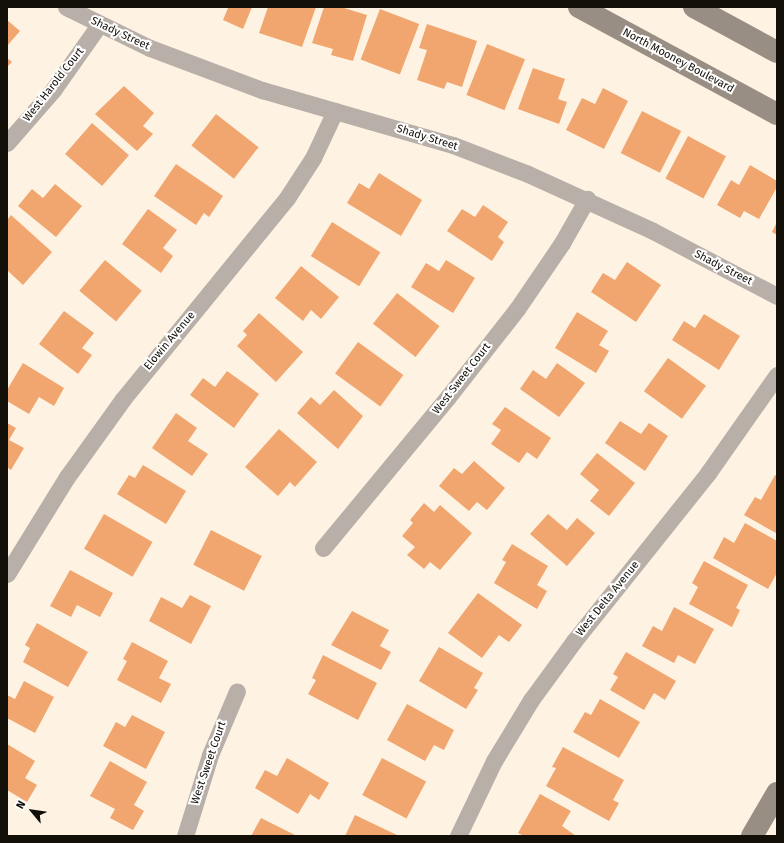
<!DOCTYPE html>
<style>
body{margin:0}
#map{position:relative;width:784px;height:843px;overflow:hidden;background:#fef3e3;font-family:"Fira Sans",sans-serif}
div>[style]{position:absolute}
[style*='--x']{left:calc(var(--x)*1px);top:calc(var(--y)*1px);width:calc(var(--w)*1px);rotate:calc(var(--a)*1deg)}
.building>*{inset:0;background:#f1a66f;transform-origin:0 0}
.street>*{height:17px;margin:-8.5px;padding:0 8.5px;transform-origin:8.5px;border-radius:8.5px;background:#b7afa8}
.secondary>*{height:22px;margin:-11px;padding:0 11px;transform-origin:11px;border-radius:11px;background:#998e83}
span{translate:-50% -50%;white-space:nowrap;text-align:center;line-height:1.15;-webkit-text-stroke:4px #fff;paint-order:stroke}
.street-label{font-size:11px;color:#120e08}
.frame{position:absolute;inset:0;border:8px solid #120e08;pointer-events:none}
.north{position:absolute;left:12px;top:791px;width:40px;height:40px;-webkit-text-stroke:3px #fff;paint-order:stroke;rotate:299deg;font-size:11px;font-weight:700;line-height:16px;text-align:center;color:#120e08}
.north::after{content:'';display:block;margin:auto;width:14px;height:18px;background:#120e08;clip-path:polygon(50% 0,100% 100%,50% 72%,0 100%)}
</style>
<div id="map">
<div class="building">
<i style="clip-path:polygon(226px 7px,252px 7px,243px 29px,223px 20px,228px 8px)"></i>
<i style="clip-path:polygon(268px 7px,316px 7px,302px 47px,259px 33px)"></i>
<i style="clip-path:polygon(324px 7px,341px 7px,367px 15px,353px 61px,331px 55px,333px 49px,312px 43px)"></i>
<i style="left:380px;top:9px;width:42px;height:54px;rotate:21deg"></i>
<i style="clip-path:polygon(7px 20px,20px 31px,7px 46px)"></i>
<i style="clip-path:polygon(427px 24px,477px 41px,462px 87px,447px 82px,444px 89px,417px 80px,427px 50px,419px 48px)"></i>
<i style="left:487px;top:44px;width:41px;height:55px;rotate:22deg"></i>
<i style="clip-path:polygon(7px 58px,12px 62px,7px 67px)"></i>
<i style="clip-path:polygon(533px 68px,565px 79px,558px 99px,567px 102px,559px 124px,518px 109px)"></i>
<i style="clip-path:polygon(124px 86px,154px 113px,143px 126px,153px 134px,137px 151px,95px 114px)"></i>
<i style="clip-path:polygon(603px 88px,628px 101px,604px 149px,566px 130px,582px 98px,595px 104px)"></i>
<i style="left:642px;top:111px;width:44px;height:47px;rotate:27deg"></i>
<i style="left:216px;top:114px;width:54px;height:40px;rotate:38deg"></i>
<i style="left:92px;top:123px;width:49px;height:41px;rotate:41deg"></i>
<i style="left:688px;top:136px;width:43px;height:48px;rotate:28deg"></i>
<i style="clip-path:polygon(176px 164px,223px 196px,209px 217px,204px 213px,196px 225px,154px 196px)"></i>
<i style="clip-path:polygon(750px 165px,777px 181px,777px 187px,759px 219px,744px 211px,740px 218px,717px 205px,731px 180px,739px 185px)"></i>
<i style="clip-path:polygon(379px 173px,422px 200px,401px 236px,347px 203px,359px 183px,369px 189px)"></i>
<i style="clip-path:polygon(55px 184px,82px 206px,56px 237px,18px 206px,32px 189px,43px 198px)"></i>
<i style="clip-path:polygon(483px 205px,508px 222px,498px 237px,504px 242px,492px 261px,447px 231px,462px 209px,475px 217px)"></i>
<i style="clip-path:polygon(148px 209px,177px 230px,163px 248px,173px 256px,161px 273px,122px 244px)"></i>
<i style="clip-path:polygon(11px 215px,52px 252px,23px 285px,7px 270px,7px 220px)"></i>
<i style="left:332px;top:222px;width:57px;height:40px;rotate:32deg"></i>
<i style="clip-path:polygon(777px 222px,777px 235px,772px 232px)"></i>
<i style="left:105px;top:260px;width:48px;height:40px;rotate:40deg"></i>
<i style="clip-path:polygon(446px 260px,475px 278px,453px 313px,411px 287px,426px 263px,439px 271px)"></i>
<i style="clip-path:polygon(627px 262px,661px 285px,636px 322px,591px 292px,603px 273px,615px 280px)"></i>
<i style="clip-path:polygon(301px 266px,339px 297px,321px 319px,311px 310px,303px 321px,275px 298px)"></i>
<i style="left:397px;top:293px;width:54px;height:39px;rotate:38deg"></i>
<i style="clip-path:polygon(64px 311px,94px 333px,82px 348px,92px 355px,78px 374px,39px 344px)"></i>
<i style="clip-path:polygon(577px 312px,608px 331px,599px 345px,609px 351px,596px 373px,555px 348px)"></i>
<i style="clip-path:polygon(259px 313px,303px 352px,276px 382px,237px 346px,247px 335px,243px 331px)"></i>
<i style="clip-path:polygon(704px 314px,740px 336px,719px 370px,672px 340px,684px 321px,695px 328px)"></i>
<i style="left:358px;top:342px;width:56px;height:39px;rotate:36deg"></i>
<i style="left:668px;top:358px;width:47px;height:41px;rotate:36deg"></i>
<i style="clip-path:polygon(23px 363px,64px 388px,54px 406px,39px 397px,29px 414px,7px 401px,7px 390px)"></i>
<i style="clip-path:polygon(557px 363px,585px 383px,559px 417px,520px 389px,533px 370px,546px 379px)"></i>
<i style="clip-path:polygon(227px 371px,259px 394px,234px 428px,190px 395px,203px 378px,215px 387px)"></i>
<i style="clip-path:polygon(334px 390px,363px 416px,338px 449px,297px 413px,311px 397px,320px 405px)"></i>
<i style="clip-path:polygon(505px 407px,551px 438px,537px 459px,527px 452px,519px 463px,491px 444px,501px 430px,492px 424px)"></i>
<i style="clip-path:polygon(176px 413px,197px 428px,188px 441px,208px 454px,192px 476px,152px 448px)"></i>
<i style="clip-path:polygon(620px 421px,641px 434px,649px 423px,668px 436px,645px 471px,605px 443px)"></i>
<i style="clip-path:polygon(7px 423px,16px 428px,9px 440px,24px 448px,11px 470px,7px 467px)"></i>
<i style="clip-path:polygon(279px 429px,317px 462px,295px 487px,290px 482px,278px 496px,245px 467px)"></i>
<i style="clip-path:polygon(597px 453px,635px 483px,609px 516px,590px 501px,599px 490px,580px 474px)"></i>
<i style="clip-path:polygon(474px 461px,505px 488px,487px 510px,477px 502px,469px 511px,439px 486px,454px 468px,462px 474px)"></i>
<i style="clip-path:polygon(143px 465px,186px 491px,166px 524px,117px 494px,129px 475px,135px 478px)"></i>
<i style="clip-path:polygon(775px 475px,777px 476px,776px 533px,744px 515px,755px 497px,761px 500px)"></i>
<i style="clip-path:polygon(424px 503px,434px 512px,440px 505px,472px 533px,440px 570px,430px 562px,424px 569px,407px 555px,415px 547px,402px 536px,413px 523px,410px 520px)"></i>
<i style="left:104px;top:514px;width:56px;height:40px;rotate:30deg"></i>
<i style="clip-path:polygon(548px 514px,567px 530px,577px 518px,595px 533px,567px 566px,530px 534px)"></i>
<i style="clip-path:polygon(745px 523px,777px 541px,777px 573px,768px 589px,713px 558px,724px 537px,734px 543px)"></i>
<i style="left:211px;top:530px;width:57px;height:39px;rotate:27deg"></i>
<i style="clip-path:polygon(512px 544px,548px 566px,537px 585px,547px 591px,537px 609px,494px 583px,506px 562px,502px 560px)"></i>
<i style="clip-path:polygon(704px 561px,748px 585px,736px 608px,740px 610px,732px 627px,689px 604px,698px 587px,692px 583px)"></i>
<i style="clip-path:polygon(70px 570px,113px 593px,100px 617px,77px 605px,71px 617px,50px 606px)"></i>
<i style="clip-path:polygon(478px 593px,522px 625px,509px 642px,499px 635px,482px 658px,448px 633px)"></i>
<i style="clip-path:polygon(190px 595px,211px 606px,191px 644px,149px 621px,161px 597px,182px 608px)"></i>
<i style="clip-path:polygon(674px 607px,714px 629px,695px 664px,678px 655px,674px 663px,642px 646px,653px 626px,662px 631px)"></i>
<i style="clip-path:polygon(352px 611px,389px 630px,380px 646px,391px 652px,381px 670px,331px 645px)"></i>
<i style="clip-path:polygon(37px 623px,88px 652px,68px 687px,23px 662px,30px 648px,25px 645px)"></i>
<i style="clip-path:polygon(132px 642px,168px 661px,159px 678px,171px 684px,161px 703px,117px 680px,127px 661px,123px 659px)"></i>
<i style="clip-path:polygon(439px 647px,483px 673px,474px 688px,478px 690px,466px 709px,419px 681px)"></i>
<i style="clip-path:polygon(626px 652px,676px 681px,665px 700px,654px 693px,644px 710px,610px 690px,618px 677px,613px 674px)"></i>
<i style="clip-path:polygon(323px 655px,377px 683px,358px 720px,308px 694px,316px 680px,312px 678px)"></i>
<i style="clip-path:polygon(24px 681px,54px 697px,35px 733px,7px 718px,7px 695px,15px 699px)"></i>
<i style="clip-path:polygon(600px 699px,640px 722px,619px 758px,573px 732px,585px 712px,591px 715px)"></i>
<i style="clip-path:polygon(407px 704px,454px 730px,444px 750px,434px 745px,425px 761px,387px 740px)"></i>
<i style="clip-path:polygon(132px 715px,165px 732px,146px 769px,103px 746px,116px 722px,125px 727px)"></i>
<i style="clip-path:polygon(7px 744px,35px 761px,25px 778px,37px 785px,27px 802px,7px 790px)"></i>
<i style="clip-path:polygon(563px 747px,624px 780px,613px 800px,619px 803px,609px 821px,546px 786px,556px 768px,552px 767px)"></i>
<i style="clip-path:polygon(287px 758px,329px 783px,319px 800px,310px 794px,298px 814px,255px 788px,265px 770px,277px 776px)"></i>
<i style="left:382px;top:758px;width:50px;height:42px;rotate:28deg"></i>
<i style="clip-path:polygon(110px 761px,147px 782px,134px 805px,144px 811px,133px 830px,110px 818px,115px 809px,90px 796px)"></i>
<i style="clip-path:polygon(540px 794px,571px 811px,562px 826px,576px 836px,524px 836px,518px 833px)"></i>
<i style="clip-path:polygon(355px 815px,399px 836px,345px 836px)"></i>
<i style="clip-path:polygon(261px 818px,297px 836px,251px 836px)"></i>
</div>
<div class="street">
<i style="--x:66;--y:7;--w:93;--a:26"></i>
<i style="--x:150;--y:48;--w:120;--a:20.6"></i>
<i style="--x:262;--y:90;--w:199;--a:16.1"></i>
<i style="--x:453;--y:145;--w:80;--a:21.1"></i>
<i style="--x:528;--y:174;--w:137;--a:24.5"></i>
<i style="--x:653;--y:231;--w:140;--a:27.7"></i>
<i style="--x:7;--y:143;--w:70;--a:-49"></i>
<i style="--x:53;--y:90;--w:80;--a:-54.7"></i>
<i style="--x:323;--y:548;--w:196;--a:-50.4"></i>
<i style="--x:448;--y:397;--w:112;--a:-51.9"></i>
<i style="--x:517;--y:309;--w:80;--a:-55.7"></i>
<i style="--x:562;--y:243;--w:51;--a:-60.4"></i>
<i style="--x:7;--y:574;--w:114;--a:-58.3"></i>
<i style="--x:67;--y:477;--w:96;--a:-54.3"></i>
<i style="--x:123;--y:399;--w:259;--a:-50.8"></i>
<i style="--x:287;--y:198;--w:48;--a:-57"></i>
<i style="--x:313;--y:158;--w:52;--a:-64.9"></i>
<i style="--x:185;--y:836;--w:85;--a:-72.8"></i>
<i style="--x:210;--y:755;--w:69;--a:-67.1"></i>
<i style="--x:458;--y:836;--w:83;--a:-64.4"></i>
<i style="--x:494;--y:761;--w:71;--a:-58.8"></i>
<i style="--x:531;--y:700;--w:73;--a:-53.9"></i>
<i style="--x:574;--y:641;--w:215;--a:-51.4"></i>
<i style="--x:708;--y:473;--w:120;--a:-54.9"></i>
</div>
<div class="secondary">
<i style="--x:579;--y:7;--w:225;--a:28.4"></i>
<i style="--x:694;--y:7;--w:94;--a:28.5"></i>
<i style="--x:752;--y:836;--w:50;--a:-59.8"></i>
</div>
<div class="street-label">
<span style="left:120px;top:34px;rotate:25deg">Shady Street</span>
<span style="left:678px;top:61px;rotate:28deg">North Mooney Boulevard</span>
<span style="left:54px;top:85px;rotate:-52deg">West Harold Court</span>
<span style="left:427px;top:138px;rotate:17deg">Shady Street</span>
<span style="left:723px;top:268px;rotate:27deg">Shady Street</span>
<span style="left:170px;top:341px;rotate:-50deg">Elowin Avenue</span>
<span style="left:462px;top:379px;rotate:-52deg">West Sweet Court</span>
<span style="left:608px;top:599px;rotate:-51deg">West Delta Avenue</span>
<span style="left:209px;top:763px;rotate:-71deg">West Sweet Court</span>
</div>
<div class="frame"></div>
<div class="north">N</div>
</div>
